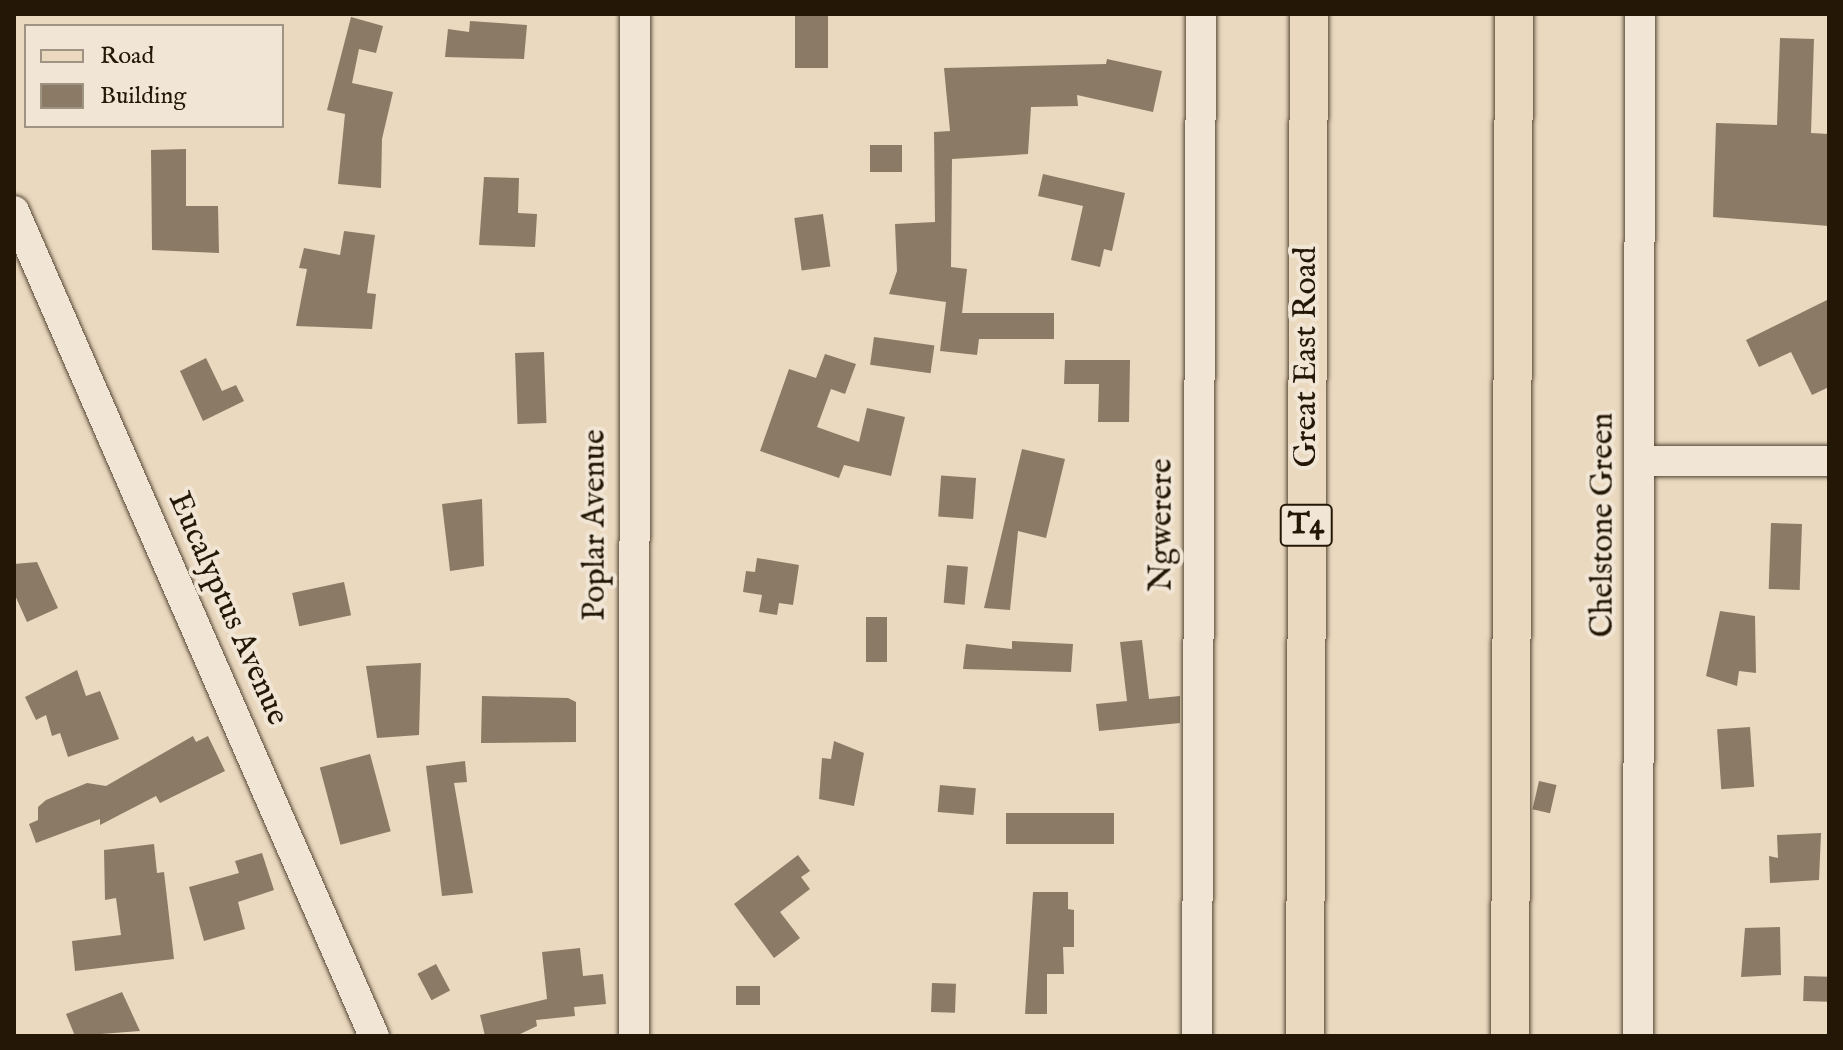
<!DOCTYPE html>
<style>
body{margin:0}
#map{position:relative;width:1843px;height:1050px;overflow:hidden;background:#ead8bf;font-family:"IM FELL English",serif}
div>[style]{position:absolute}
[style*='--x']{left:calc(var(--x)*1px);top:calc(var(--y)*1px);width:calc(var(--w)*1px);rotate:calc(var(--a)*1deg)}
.building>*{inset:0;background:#8b7b66;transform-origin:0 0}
.roads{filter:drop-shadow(0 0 2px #564734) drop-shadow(0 0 2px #564734)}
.minor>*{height:30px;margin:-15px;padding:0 15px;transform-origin:15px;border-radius:15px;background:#f1e6d5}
.major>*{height:38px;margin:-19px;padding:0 19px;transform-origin:19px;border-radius:19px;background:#ead8bf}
span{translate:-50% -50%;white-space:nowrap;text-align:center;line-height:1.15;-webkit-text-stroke:8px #f1e6d5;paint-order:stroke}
.shield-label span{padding:2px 6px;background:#f1e6d5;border:2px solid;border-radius:6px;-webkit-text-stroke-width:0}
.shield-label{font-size:30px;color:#241706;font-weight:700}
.street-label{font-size:32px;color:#241706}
.frame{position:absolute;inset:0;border:16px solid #241706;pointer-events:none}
.legend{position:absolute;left:24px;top:24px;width:260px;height:104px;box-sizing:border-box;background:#f1e6d5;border:2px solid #9f9382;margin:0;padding:10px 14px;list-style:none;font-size:24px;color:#241706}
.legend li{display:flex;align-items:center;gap:16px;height:40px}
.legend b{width:40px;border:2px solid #9f9382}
</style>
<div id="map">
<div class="building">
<i style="left:795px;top:14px;width:33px;height:54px"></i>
<i style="clip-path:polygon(351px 17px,383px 26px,376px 53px,359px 49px,352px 83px,393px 92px,382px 139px,381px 188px,338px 184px,345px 114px,327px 110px)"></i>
<i style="clip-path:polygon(470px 21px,527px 25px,524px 59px,445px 57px,448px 29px,469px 32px)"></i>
<i style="clip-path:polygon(1780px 38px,1814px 39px,1811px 133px,1829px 134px,1829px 226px,1713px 217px,1716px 123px,1777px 125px)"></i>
<i style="clip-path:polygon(1107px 59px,1162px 71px,1153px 112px,1077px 95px,1078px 106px,1031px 107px,1028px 154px,952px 159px,951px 267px,967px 269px,962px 313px,1054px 313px,1054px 339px,979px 339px,977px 355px,940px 351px,946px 302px,889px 294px,897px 271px,895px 224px,935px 222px,934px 132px,950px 131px,944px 68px,1106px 64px)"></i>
<i style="left:870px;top:145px;width:32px;height:27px"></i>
<i style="clip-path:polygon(186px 149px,186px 206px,218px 206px,219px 253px,152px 250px,151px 150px)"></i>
<i style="clip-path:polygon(1043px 174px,1125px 193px,1112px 251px,1104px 249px,1100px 267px,1071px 260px,1083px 206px,1038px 196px)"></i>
<i style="clip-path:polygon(484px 177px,519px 178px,518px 213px,537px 214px,535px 247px,479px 245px)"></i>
<i style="left:823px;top:214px;width:53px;height:29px;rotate:82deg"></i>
<i style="clip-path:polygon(344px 231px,375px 235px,367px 293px,376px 294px,372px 329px,296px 326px,307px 269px,299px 268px,304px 248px,340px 255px)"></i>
<i style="clip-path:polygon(1829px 299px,1829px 387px,1812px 395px,1791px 352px,1759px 367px,1746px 340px)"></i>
<i style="left:874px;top:337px;width:61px;height:28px;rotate:8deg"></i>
<i style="left:544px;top:352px;width:71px;height:29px;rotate:88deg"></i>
<i style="clip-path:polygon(825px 354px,856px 364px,845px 394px,831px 389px,817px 427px,859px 442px,867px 408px,905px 417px,891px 476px,844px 465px,839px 478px,760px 451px,789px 369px,816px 378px)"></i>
<i style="clip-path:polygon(206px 358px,222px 391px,236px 385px,244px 401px,203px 421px,180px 371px)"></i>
<i style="clip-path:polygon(1065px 360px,1130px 360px,1129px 422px,1098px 422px,1099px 384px,1064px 384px)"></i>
<i style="clip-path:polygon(1022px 449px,1065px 459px,1046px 538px,1018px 531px,1010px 610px,984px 608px)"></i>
<i style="left:976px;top:478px;width:41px;height:35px;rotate:94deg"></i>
<i style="clip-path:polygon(482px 499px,484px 566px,450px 571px,442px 504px)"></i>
<i style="left:1771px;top:523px;width:31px;height:66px;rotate:2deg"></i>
<i style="clip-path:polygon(757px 558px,799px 565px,793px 605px,779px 603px,777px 615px,759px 612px,762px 595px,743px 592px,746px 571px,755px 572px)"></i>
<i style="clip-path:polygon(37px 562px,58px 608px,27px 622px,14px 593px,14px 564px)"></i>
<i style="left:947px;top:565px;width:21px;height:38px;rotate:5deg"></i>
<i style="left:344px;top:582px;width:34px;height:53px;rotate:78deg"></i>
<i style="clip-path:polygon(1720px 611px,1755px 616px,1756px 673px,1739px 671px,1737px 686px,1706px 676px)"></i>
<i style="left:866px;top:617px;width:21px;height:45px"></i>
<i style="clip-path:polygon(1142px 640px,1149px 699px,1180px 696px,1180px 723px,1099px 731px,1096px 704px,1127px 701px,1120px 642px)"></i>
<i style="clip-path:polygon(1012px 641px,1073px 644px,1071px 672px,963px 669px,966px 644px,1012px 649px)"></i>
<i style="clip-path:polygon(421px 663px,419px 735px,377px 738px,366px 666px)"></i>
<i style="clip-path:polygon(77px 670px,86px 696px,100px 691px,119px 739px,68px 757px,60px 733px,52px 736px,46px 715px,36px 720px,25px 697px)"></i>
<i style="clip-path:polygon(482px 696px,568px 698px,576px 702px,576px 742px,481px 743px)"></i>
<i style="left:1750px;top:727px;width:60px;height:33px;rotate:86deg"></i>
<i style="clip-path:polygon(193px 736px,196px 742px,208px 736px,225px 771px,160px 803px,156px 796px,100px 825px,100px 819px,36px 843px,29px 824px,38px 820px,38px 807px,46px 800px,87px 783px,106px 786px)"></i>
<i style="clip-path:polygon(834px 741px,864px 753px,854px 806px,819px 799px,822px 758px,831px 759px)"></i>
<i style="left:370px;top:754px;width:80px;height:52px;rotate:75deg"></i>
<i style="clip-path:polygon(465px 761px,467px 782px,454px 783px,473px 893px,442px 896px,426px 766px)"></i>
<i style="left:1539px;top:781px;width:18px;height:29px;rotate:13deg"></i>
<i style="left:940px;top:785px;width:36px;height:27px;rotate:5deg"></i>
<i style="left:1006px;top:813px;width:108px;height:31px"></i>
<i style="clip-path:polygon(1821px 833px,1819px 880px,1770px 883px,1769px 856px,1778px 858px,1777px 835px)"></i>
<i style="clip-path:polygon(154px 844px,157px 873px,164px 872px,174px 959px,75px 971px,72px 941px,121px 935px,116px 898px,105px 900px,104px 850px)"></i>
<i style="clip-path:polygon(262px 853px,274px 890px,238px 902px,245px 929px,204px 941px,189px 887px,239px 873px,235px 861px)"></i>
<i style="clip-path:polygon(798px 855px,810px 871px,801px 877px,810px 889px,780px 912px,800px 938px,774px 958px,734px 904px)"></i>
<i style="clip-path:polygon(1033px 892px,1068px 892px,1068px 909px,1074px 910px,1074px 947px,1063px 947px,1064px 974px,1047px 974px,1047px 1014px,1025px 1014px)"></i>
<i style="clip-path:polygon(1780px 927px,1781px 975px,1741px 977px,1745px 928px)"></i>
<i style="clip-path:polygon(580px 948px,583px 976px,603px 974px,606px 1004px,574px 1007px,575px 1016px,536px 1020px,537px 1026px,516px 1036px,485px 1036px,480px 1015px,547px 999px,542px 952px)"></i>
<i style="left:436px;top:964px;width:30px;height:21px;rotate:62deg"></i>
<i style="left:1804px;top:976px;width:25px;height:25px;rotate:2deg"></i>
<i style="left:932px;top:983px;width:24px;height:29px;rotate:2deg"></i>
<i style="left:760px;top:986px;width:19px;height:24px;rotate:90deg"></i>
<i style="clip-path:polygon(122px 992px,140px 1031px,75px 1036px,66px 1014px)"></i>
</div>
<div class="roads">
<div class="minor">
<i style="--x:14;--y:211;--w:900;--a:66.43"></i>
<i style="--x:1641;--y:461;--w:188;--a:0"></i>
<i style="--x:634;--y:1036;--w:1022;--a:-89.94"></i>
<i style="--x:1197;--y:1036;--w:1022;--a:-89.78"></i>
<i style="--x:1638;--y:1036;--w:1022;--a:-89.89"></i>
</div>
<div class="major">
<i style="--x:1305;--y:1036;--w:1022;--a:-89.78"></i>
<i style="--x:1510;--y:1036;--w:1022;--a:-89.78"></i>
</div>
</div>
<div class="shield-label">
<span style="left:1306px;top:525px">T4</span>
</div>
<div class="street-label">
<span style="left:1307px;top:357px;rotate:-90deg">Great East Road</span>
<span style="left:596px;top:525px;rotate:-90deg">Poplar Avenue</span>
<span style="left:1163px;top:525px;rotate:-90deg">Ngwerere</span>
<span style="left:1604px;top:525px;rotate:-90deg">Chelstone Green</span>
<span style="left:227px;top:609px;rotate:66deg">Eucalyptus Avenue</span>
</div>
<div class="frame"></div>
<ul class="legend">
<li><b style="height:10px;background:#ead8bf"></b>Road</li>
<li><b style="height:22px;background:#8b7b66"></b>Building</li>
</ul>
</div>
